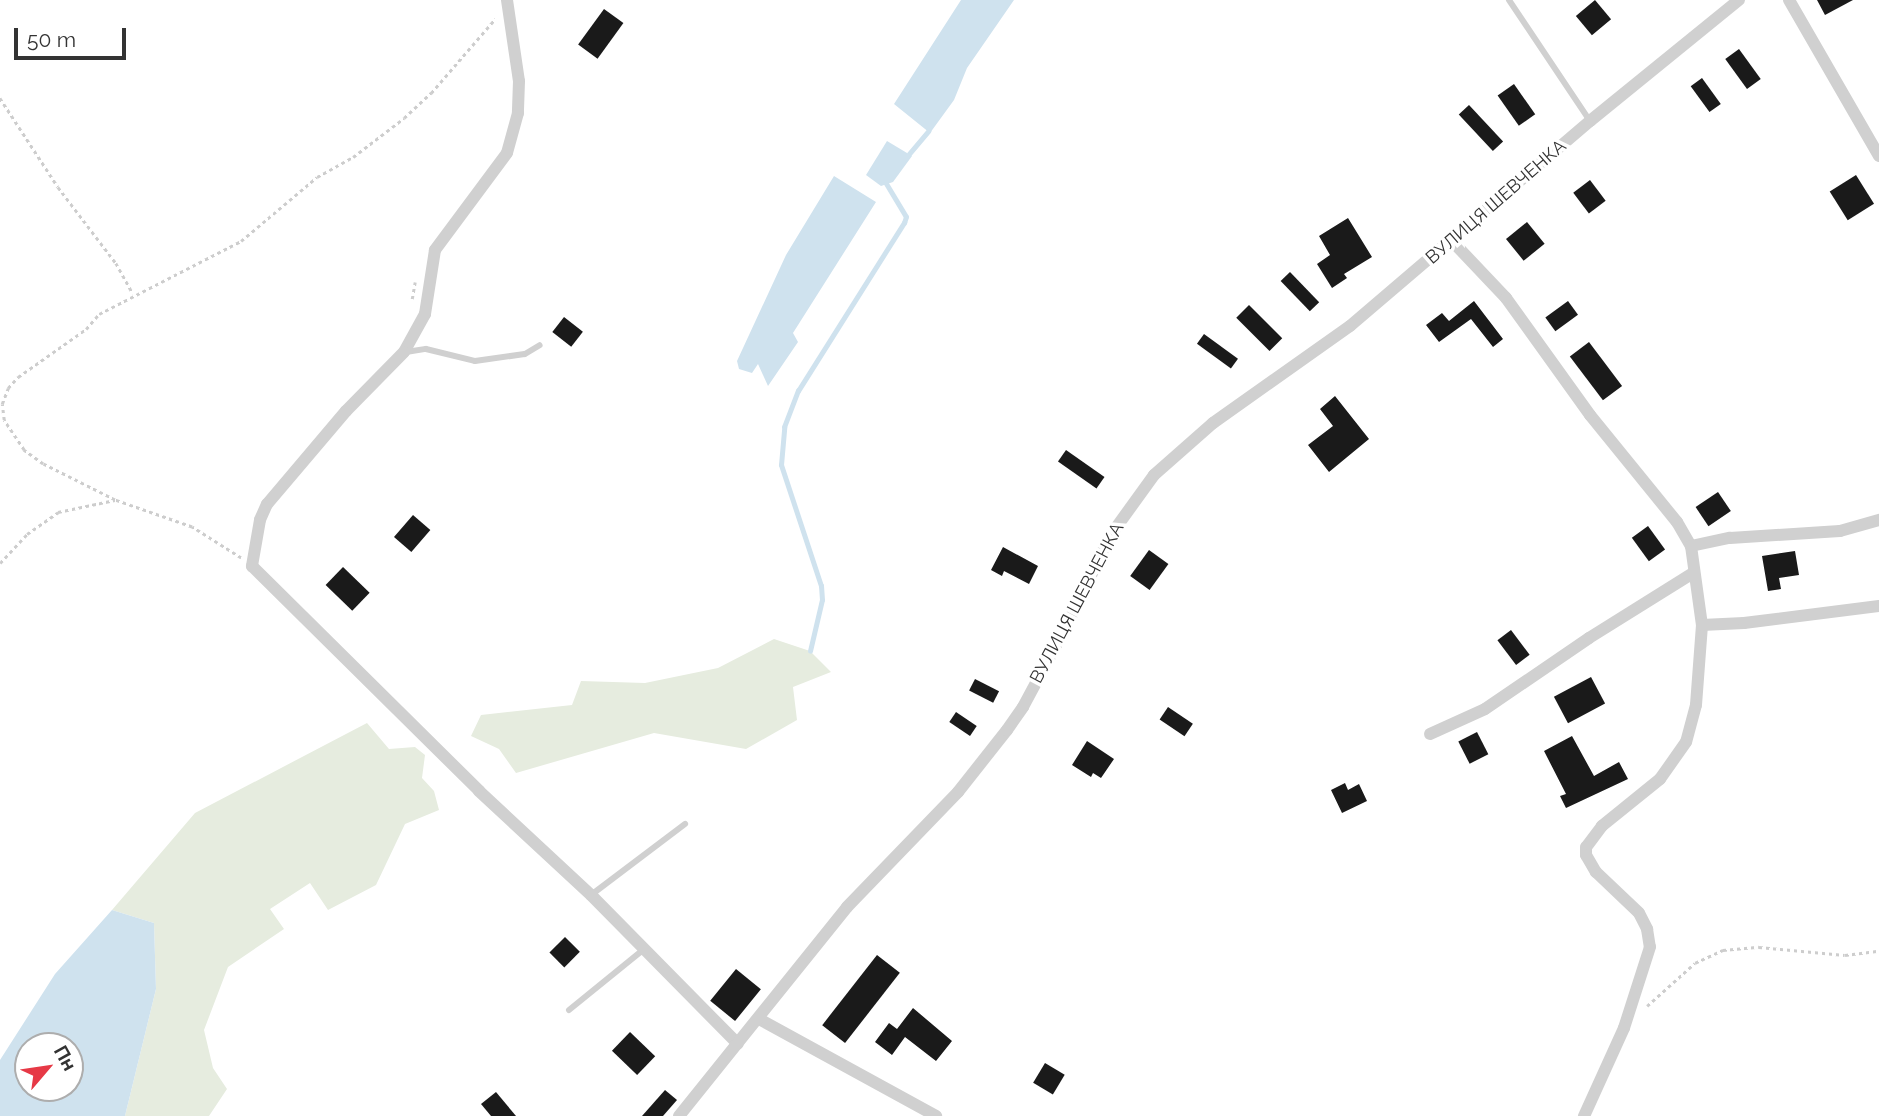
<!DOCTYPE html>
<meta charset="utf-8">
<style>
body{margin:0}
#map{position:relative;width:1879px;height:1116px;overflow:hidden;background:#fff;font-family:Raleway,sans-serif}
div>[style]{position:absolute}
[style*='--x']{left:calc(var(--x)*1px);top:calc(var(--y)*1px);width:calc(var(--w)*1px);rotate:calc(var(--a)*1deg)}
.green>*{inset:0;background:#e6ecdf}
.water>*{inset:0;background:#cfe2ee}
.stream>*{height:4.5px;margin:-2.25px;padding:0 2.25px;transform-origin:2.25px;border-radius:2.25px;background:#cfe2ee}
.building>*{inset:0;background:#1a1a1a;transform-origin:0 0}
.path>*{height:2.5px;margin-top:-1.25px;transform-origin:0;background:repeating-linear-gradient(90deg,#cdcdcd 0 3.5px,transparent 0 7px)}
.service>*{height:6px;margin:-3px;padding:0 3px;transform-origin:3px;border-radius:3px;background:#d0d0d0}
.minor>*{height:12px;margin:-6px;padding:0 6px;transform-origin:6px;border-radius:6px;background:#d0d0d0}
span{translate:-50% -50%;white-space:nowrap;text-align:center;line-height:1.15;-webkit-text-stroke:7px #fff;paint-order:stroke}
.street-label{font-size:18px;color:#333}
.north{position:absolute;left:14px;top:1032px;width:70px;height:70px;box-sizing:border-box;background:#fff;border:2px solid #adadad;border-radius:50%;rotate:61deg;font-size:19px;font-weight:700;line-height:28px;text-align:center;color:#333}
.north::after{content:'';display:block;margin:auto;width:24px;height:32px;background:#e63946;clip-path:polygon(50% 0,100% 100%,50% 72%,0 100%)}
.scale{position:absolute;left:14px;top:28px;width:112px;height:32px;box-sizing:border-box;border:4px solid #333;border-top:0;padding-left:9px;font-size:21px;line-height:24px;white-space:nowrap;color:#333;-webkit-text-stroke:5px #fff;paint-order:stroke}
</style>
<div id="map">
<div class="green">
<i style="clip-path:polygon(774px 639px,810px 651px,831px 672px,793px 687px,797px 720px,746px 749px,654px 733px,516px 773px,499px 749px,471px 736px,481px 715px,572px 705px,581px 681px,645px 683px,718px 668px)"></i>
<i style="clip-path:polygon(367px 723px,389px 749px,415px 747px,425px 755px,422px 778px,434px 791px,439px 810px,405px 824px,376px 885px,328px 910px,310px 883px,270px 909px,284px 929px,228px 967px,204px 1030px,213px 1068px,227px 1089px,209px 1116px,125px 1116px,156px 989px,154px 923px,112px 910px,195px 813px)"></i>
</div>
<div class="water">
<i style="clip-path:polygon(961px 0,1014px 0,967px 68px,954px 100px,930px 133px,894px 104px)"></i>
<i style="clip-path:polygon(887px 141px,912px 156px,893px 182px,881px 186px,866px 175px)"></i>
<i style="clip-path:polygon(834px 176px,876px 202px,793px 333px,798px 342px,768px 386px,758px 364px,752px 373px,739px 369px,737px 361px,786px 255px)"></i>
<i style="clip-path:polygon(evenodd,112px 910px,154px 923px,156px 989px,125px 1116px,0 1116px,0 1060px,55px 974px,112px 910px,28px 1046px,70px 1046px,70px 1088px,28px 1088px,28px 1046px)"></i>
</div>
<div class="stream">
<i style="--x:909;--y:154;--w:30;--a:-50"></i>
<i style="--x:810;--y:651;--w:52;--a:-76.8"></i>
<i style="--x:822;--y:600;--w:14;--a:-94"></i>
<i style="--x:821;--y:586;--w:127;--a:-108.3"></i>
<i style="--x:781;--y:465;--w:38;--a:-85"></i>
<i style="--x:784;--y:427;--w:39;--a:-69"></i>
<i style="--x:798;--y:391;--w:199;--a:-57.8"></i>
<i style="--x:904;--y:223;--w:6;--a:-72"></i>
<i style="--x:906;--y:217;--w:39;--a:-121"></i>
</div>
<div class="building">
<i style="left:1595px;top:0;width:25px;height:25px;rotate:50deg"></i>
<i style="clip-path:polygon(1817px 0,1853px 0,1825px 15px)"></i>
<i style="left:604px;top:9px;width:24px;height:44px;rotate:36deg"></i>
<i style="left:1739px;top:49px;width:37px;height:17px;rotate:54deg"></i>
<i style="left:1702px;top:78px;width:32px;height:14px;rotate:54deg"></i>
<i style="left:1514px;top:84px;width:37px;height:20px;rotate:55deg"></i>
<i style="left:1469px;top:105px;width:50px;height:14px;rotate:47deg"></i>
<i style="left:1856px;top:175px;width:34px;height:31px;rotate:58deg"></i>
<i style="left:1590px;top:180px;width:26px;height:21px;rotate:53deg"></i>
<i style="clip-path:polygon(1348px 218px,1372px 257px,1344px 274px,1347px 278px,1332px 288px,1317px 264px,1330px 255px,1319px 236px)"></i>
<i style="left:1527px;top:222px;width:28px;height:27px;rotate:51deg"></i>
<i style="left:1290px;top:272px;width:42px;height:13px;rotate:46deg"></i>
<i style="clip-path:polygon(1474px 301px,1503px 339px,1493px 347px,1471px 319px,1439px 342px,1426px 325px,1442px 313px,1449px 321px)"></i>
<i style="left:1568px;top:301px;width:17px;height:28px;rotate:54deg"></i>
<i style="left:1249px;top:305px;width:47px;height:18px;rotate:45deg"></i>
<i style="left:564px;top:317px;width:24px;height:19px;rotate:38deg"></i>
<i style="left:1204px;top:334px;width:42px;height:12px;rotate:36deg"></i>
<i style="left:1589px;top:342px;width:55px;height:24px;rotate:53deg"></i>
<i style="clip-path:polygon(1335px 396px,1369px 439px,1329px 472px,1308px 445px,1333px 426px,1320px 409px)"></i>
<i style="left:1066px;top:450px;width:47px;height:14px;rotate:35deg"></i>
<i style="left:1718px;top:492px;width:23px;height:27px;rotate:56deg"></i>
<i style="left:413px;top:515px;width:23px;height:29px;rotate:41deg"></i>
<i style="left:1648px;top:526px;width:29px;height:20px;rotate:54deg"></i>
<i style="clip-path:polygon(1003px 547px,1038px 566px,1029px 584px,1004px 571px,1002px 576px,991px 570px)"></i>
<i style="left:1149px;top:550px;width:24px;height:32px;rotate:36deg"></i>
<i style="clip-path:polygon(1795px 551px,1799px 575px,1779px 578px,1781px 589px,1768px 591px,1762px 556px)"></i>
<i style="left:343px;top:567px;width:37px;height:25px;rotate:44deg"></i>
<i style="left:1511px;top:630px;width:31px;height:17px;rotate:53deg"></i>
<i style="left:1591px;top:677px;width:30px;height:42px;rotate:62deg"></i>
<i style="left:975px;top:679px;width:27px;height:13px;rotate:27deg"></i>
<i style="left:1168px;top:707px;width:30px;height:15px;rotate:34deg"></i>
<i style="left:956px;top:712px;width:25px;height:12px;rotate:34deg"></i>
<i style="left:1477px;top:732px;width:25px;height:21px;rotate:63deg"></i>
<i style="clip-path:polygon(1572px 736px,1594px 776px,1619px 762px,1628px 779px,1566px 808px,1560px 796px,1566px 794px,1544px 751px)"></i>
<i style="clip-path:polygon(1087px 741px,1114px 759px,1101px 778px,1093px 773px,1091px 777px,1072px 765px)"></i>
<i style="clip-path:polygon(1345px 783px,1348px 790px,1359px 784px,1367px 801px,1342px 813px,1331px 790px)"></i>
<i style="left:565px;top:937px;width:21px;height:22px;rotate:45deg"></i>
<i style="left:877px;top:955px;width:29px;height:89px;rotate:38deg"></i>
<i style="left:736px;top:969px;width:32px;height:41px;rotate:39deg"></i>
<i style="clip-path:polygon(913px 1008px,952px 1041px,936px 1061px,905px 1037px,892px 1055px,875px 1042px,889px 1023px,897px 1029px)"></i>
<i style="left:630px;top:1032px;width:35px;height:26px;rotate:44deg"></i>
<i style="left:1045px;top:1063px;width:23px;height:23px;rotate:31deg"></i>
<i style="clip-path:polygon(665px 1090px,677px 1100px,663px 1116px,642px 1116px)"></i>
<i style="clip-path:polygon(496px 1092px,516px 1116px,491px 1116px,481px 1104px)"></i>
</div>
<div class="path">
<i style="--x:0;--y:98;--w:106;--a:56.9"></i>
<i style="--x:58;--y:187;--w:96;--a:52.7"></i>
<i style="--x:116;--y:263;--w:35;--a:61"></i>
<i style="--x:412;--y:299;--w:17;--a:-80"></i>
<i style="--x:241;--y:558;--w:58;--a:-147.7"></i>
<i style="--x:192;--y:527;--w:82;--a:-160.7"></i>
<i style="--x:115;--y:500;--w:80;--a:-153.4"></i>
<i style="--x:43;--y:464;--w:24;--a:-144"></i>
<i style="--x:24;--y:450;--w:36;--a:-124"></i>
<i style="--x:4;--y:420;--w:16;--a:-97"></i>
<i style="--x:2;--y:404;--w:17;--a:-69"></i>
<i style="--x:8;--y:388;--w:15;--a:-48"></i>
<i style="--x:18;--y:377;--w:83;--a:-35.2"></i>
<i style="--x:86;--y:329;--w:20;--a:-49"></i>
<i style="--x:99;--y:314;--w:160;--a:-27.2"></i>
<i style="--x:241;--y:241;--w:99;--a:-40.1"></i>
<i style="--x:317;--y:177;--w:41;--a:-29.1"></i>
<i style="--x:353;--y:157;--w:64;--a:-37.4"></i>
<i style="--x:404;--y:118;--w:37;--a:-43"></i>
<i style="--x:431;--y:93;--w:98;--a:-49.1"></i>
<i style="--x:0;--y:563;--w:40;--a:-47"></i>
<i style="--x:27;--y:534;--w:38;--a:-35"></i>
<i style="--x:58;--y:512;--w:58;--a:-11.9"></i>
<i style="--x:1647;--y:1006;--w:64;--a:-41.9"></i>
<i style="--x:1695;--y:963;--w:31;--a:-25"></i>
<i style="--x:1723;--y:950;--w:36;--a:-5"></i>
<i style="--x:1759;--y:947;--w:86;--a:5.3"></i>
<i style="--x:1845;--y:955;--w:34;--a:-7"></i>
</div>
<div class="service">
<i style="--x:1509;--y:0;--w:146;--a:56.2"></i>
<i style="--x:406;--y:352;--w:20;--a:-9"></i>
<i style="--x:426;--y:349;--w:50;--a:13.8"></i>
<i style="--x:475;--y:361;--w:50;--a:-8"></i>
<i style="--x:525;--y:354;--w:17;--a:-31"></i>
<i style="--x:591;--y:895;--w:118;--a:-37.1"></i>
<i style="--x:569;--y:1010;--w:97;--a:-39.1"></i>
</div>
<div class="minor">
<i style="--x:507;--y:0;--w:82;--a:81.6"></i>
<i style="--x:519;--y:81;--w:32;--a:92"></i>
<i style="--x:518;--y:113;--w:41;--a:105.4"></i>
<i style="--x:507;--y:153;--w:121;--a:126.6"></i>
<i style="--x:435;--y:250;--w:65;--a:98.9"></i>
<i style="--x:425;--y:314;--w:43;--a:118.9"></i>
<i style="--x:404;--y:352;--w:83;--a:134.5"></i>
<i style="--x:346;--y:411;--w:122;--a:130.3"></i>
<i style="--x:267;--y:504;--w:17;--a:114"></i>
<i style="--x:260;--y:520;--w:47;--a:99.9"></i>
<i style="--x:252;--y:566;--w:320;--a:44.7"></i>
<i style="--x:479;--y:791;--w:153;--a:42.9"></i>
<i style="--x:591;--y:895;--w:209;--a:45.4"></i>
<i style="--x:1789;--y:0;--w:180;--a:60"></i>
<i style="--x:1452;--y:241;--w:79;--a:46.5"></i>
<i style="--x:1506;--y:298;--w:144;--a:54.3"></i>
<i style="--x:1590;--y:415;--w:138;--a:50.9"></i>
<i style="--x:1677;--y:522;--w:28;--a:60"></i>
<i style="--x:1691;--y:546;--w:80;--a:82.1"></i>
<i style="--x:1702;--y:625;--w:80;--a:94.3"></i>
<i style="--x:1696;--y:705;--w:38;--a:105"></i>
<i style="--x:1686;--y:742;--w:45;--a:125.1"></i>
<i style="--x:1660;--y:779;--w:75;--a:141"></i>
<i style="--x:1602;--y:826;--w:26;--a:127"></i>
<i style="--x:1586;--y:847;--w:8;--a:90"></i>
<i style="--x:1586;--y:855;--w:20;--a:60"></i>
<i style="--x:1596;--y:872;--w:59;--a:43.6"></i>
<i style="--x:1639;--y:913;--w:18;--a:63"></i>
<i style="--x:1647;--y:929;--w:18;--a:81"></i>
<i style="--x:1650;--y:947;--w:85;--a:107.8"></i>
<i style="--x:1624;--y:1028;--w:97;--a:114.4"></i>
<i style="--x:1691;--y:546;--w:40;--a:-12"></i>
<i style="--x:1730;--y:538;--w:110;--a:-3.6"></i>
<i style="--x:1840;--y:531;--w:41;--a:-15.8"></i>
<i style="--x:1702;--y:625;--w:42;--a:-2.7"></i>
<i style="--x:1744;--y:623;--w:136;--a:-7.2"></i>
<i style="--x:1430;--y:734;--w:60;--a:-24.4"></i>
<i style="--x:1485;--y:709;--w:126;--a:-34.3"></i>
<i style="--x:1589;--y:638;--w:123;--a:-32"></i>
<i style="--x:759;--y:1019;--w:202;--a:28.7"></i>
<i style="--x:679;--y:1116;--w:268;--a:-51.2"></i>
<i style="--x:847;--y:907;--w:160;--a:-46"></i>
<i style="--x:958;--y:792;--w:79;--a:-51.7"></i>
<i style="--x:1007;--y:730;--w:28;--a:-55"></i>
<i style="--x:1023;--y:707;--w:95;--a:-61.8"></i>
<i style="--x:1068;--y:623;--w:97;--a:-64.2"></i>
<i style="--x:1110;--y:536;--w:75;--a:-54.2"></i>
<i style="--x:1154;--y:475;--w:79;--a:-41.4"></i>
<i style="--x:1213;--y:423;--w:168;--a:-35.3"></i>
<i style="--x:1350;--y:326;--w:316;--a:-40.5"></i>
<i style="--x:1590;--y:121;--w:192;--a:-39.1"></i>
</div>
<div class="street-label">
<span style="left:1496px;top:202px;rotate:-41deg">ВУЛИЦЯ ШЕВЧЕНКА</span>
<span style="left:1077px;top:603px;rotate:-62deg">ВУЛИЦЯ ШЕВЧЕНКА</span>
</div>
<div class="north">Пн</div>
<div class="scale">50 m</div>
</div>
